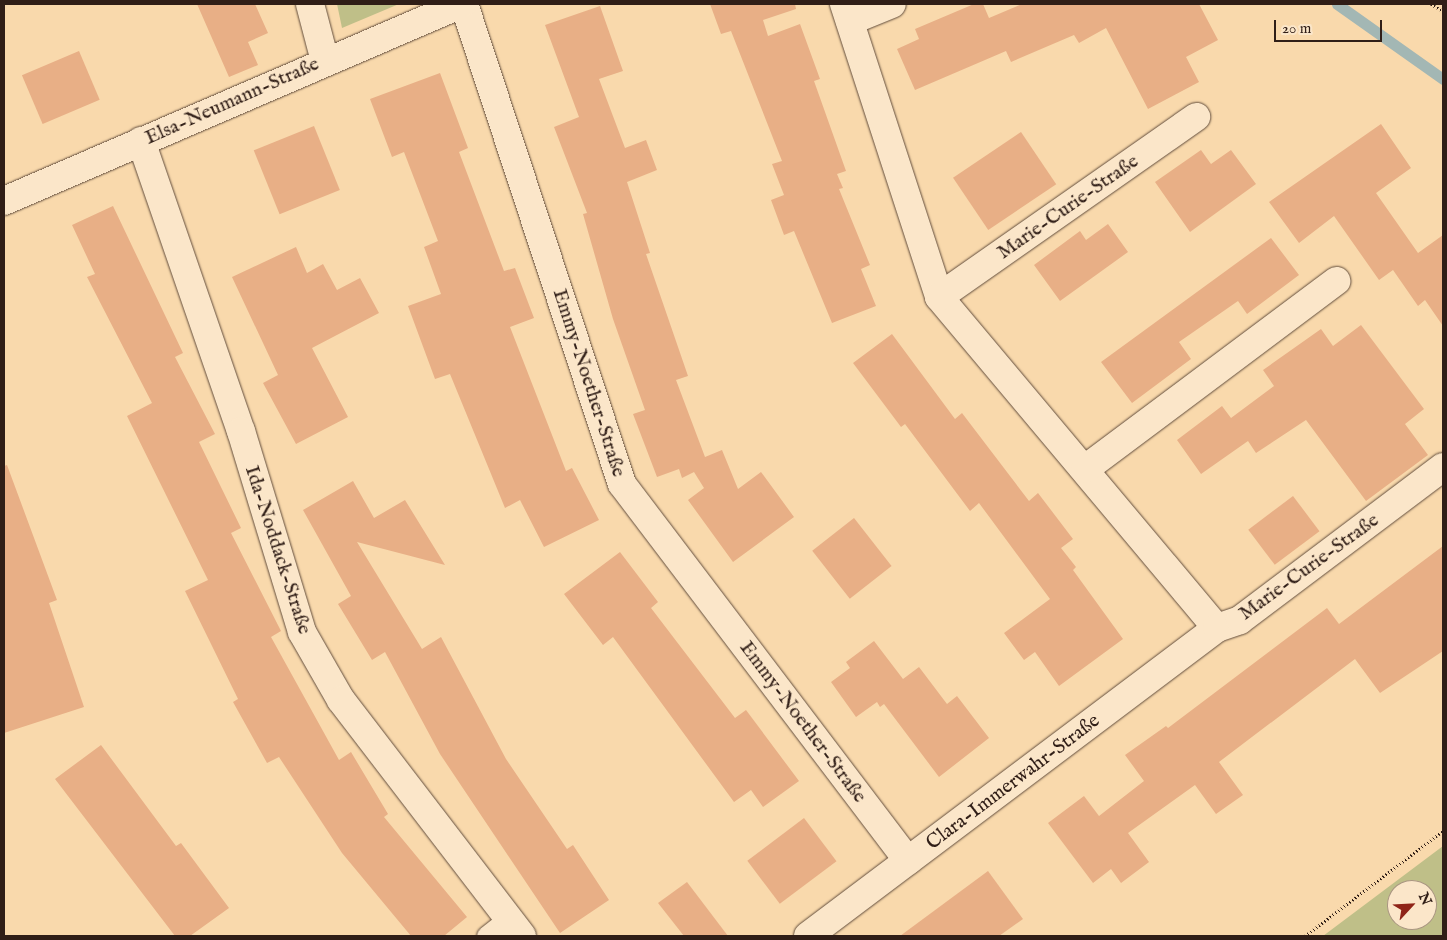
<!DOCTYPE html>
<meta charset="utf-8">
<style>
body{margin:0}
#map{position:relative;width:1447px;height:940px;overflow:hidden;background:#f9d9ac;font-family:"IM FELL English",serif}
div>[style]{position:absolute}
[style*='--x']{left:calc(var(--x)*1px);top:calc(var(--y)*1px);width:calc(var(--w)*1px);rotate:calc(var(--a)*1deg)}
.green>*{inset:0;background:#bfbf88}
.stream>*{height:11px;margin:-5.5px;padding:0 5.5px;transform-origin:5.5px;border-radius:5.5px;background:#a3b7b4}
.building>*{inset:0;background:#e8af86;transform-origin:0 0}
.path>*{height:3px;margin-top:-1.5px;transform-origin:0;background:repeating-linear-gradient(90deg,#301e17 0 1px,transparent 0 3.5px)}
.roads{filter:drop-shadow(0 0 1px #624d3c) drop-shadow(0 0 1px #624d3c)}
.service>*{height:21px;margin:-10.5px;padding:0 10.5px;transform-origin:10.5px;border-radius:10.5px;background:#fbe6c9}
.minor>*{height:28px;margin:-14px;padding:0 14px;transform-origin:14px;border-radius:14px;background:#fbe6c9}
span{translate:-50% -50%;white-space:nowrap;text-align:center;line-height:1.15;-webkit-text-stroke:4px #fbe6c9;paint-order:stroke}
.street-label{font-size:20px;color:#301e17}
.frame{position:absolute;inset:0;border:5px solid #301e17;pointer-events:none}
.north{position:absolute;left:1387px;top:880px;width:50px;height:50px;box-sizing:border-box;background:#fbe6c9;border:1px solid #aa9682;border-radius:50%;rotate:65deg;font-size:14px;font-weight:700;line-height:20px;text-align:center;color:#301e17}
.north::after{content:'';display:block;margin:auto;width:18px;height:22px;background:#8f2418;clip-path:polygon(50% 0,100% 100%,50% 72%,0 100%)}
.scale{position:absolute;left:1274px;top:20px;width:108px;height:22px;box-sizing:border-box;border:2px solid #301e17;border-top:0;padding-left:6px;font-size:15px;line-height:18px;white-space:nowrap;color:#301e17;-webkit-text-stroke:4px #fbe6c9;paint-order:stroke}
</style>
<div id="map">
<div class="green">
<i style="clip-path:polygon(337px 4px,399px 4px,342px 28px)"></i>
<i style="clip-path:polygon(evenodd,1443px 846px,1443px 936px,1323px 936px,1443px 846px,1397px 890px,1427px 890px,1427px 920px,1397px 920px,1397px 890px)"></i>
</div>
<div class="stream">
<i style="--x:1337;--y:4;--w:130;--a:35.3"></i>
</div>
<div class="building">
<i style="clip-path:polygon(197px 4px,255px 4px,268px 33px,248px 42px,258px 65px,229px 77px)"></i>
<i style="clip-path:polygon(710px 4px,795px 4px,796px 9px,763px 20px,768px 36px,800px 24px,820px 79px,814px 81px,846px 171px,837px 174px,843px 188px,839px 189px,870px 265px,861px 269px,876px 306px,832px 323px,794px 231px,784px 235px,771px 200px,784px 195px,772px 164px,782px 161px,731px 31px,721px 34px)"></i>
<i style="clip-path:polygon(974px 4px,983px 4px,989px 18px,1022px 4px,1199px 4px,1218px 40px,1186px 57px,1199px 82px,1148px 109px,1106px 28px,1079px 43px,1074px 35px,1011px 62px,1006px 51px,915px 90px,897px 49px,919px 39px,915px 29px)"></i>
<i style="clip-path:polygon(600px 6px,623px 71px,599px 79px,625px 148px,646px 140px,657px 170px,627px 182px,650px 253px,646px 254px,688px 376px,676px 380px,705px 457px,722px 450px,738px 489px,761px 472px,794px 517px,733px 562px,688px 500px,704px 488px,694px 472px,682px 478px,679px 469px,657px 477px,633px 414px,645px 410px,613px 319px,583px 214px,587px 213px,554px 127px,579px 117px,545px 25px)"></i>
<i style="left:79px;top:51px;width:53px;height:62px;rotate:67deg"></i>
<i style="clip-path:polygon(440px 73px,468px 148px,459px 152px,504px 271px,515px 268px,534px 318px,510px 327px,566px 471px,572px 468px,599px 520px,544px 547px,520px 500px,505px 508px,450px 374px,435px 379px,408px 306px,441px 294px,424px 247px,438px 241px,404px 152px,392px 157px,370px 99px)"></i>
<i style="clip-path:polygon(1381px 124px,1411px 168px,1376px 193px,1418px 253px,1443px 235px,1443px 326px,1425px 300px,1418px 306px,1393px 270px,1379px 280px,1334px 216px,1299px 243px,1269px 202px)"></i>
<i style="left:314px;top:126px;width:69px;height:65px;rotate:68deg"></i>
<i style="left:1021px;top:132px;width:63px;height:82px;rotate:56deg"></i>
<i style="clip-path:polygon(1201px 150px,1211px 164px,1231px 150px,1256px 184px,1190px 232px,1155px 182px)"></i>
<i style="clip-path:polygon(113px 206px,183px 353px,175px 357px,215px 434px,199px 442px,241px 528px,231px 533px,281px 631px,271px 637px,339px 760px,351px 752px,388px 814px,384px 817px,467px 917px,444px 936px,411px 936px,342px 853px,279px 757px,267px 763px,233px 702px,238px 699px,185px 591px,208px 580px,127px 416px,152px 403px,87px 277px,95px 274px,72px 225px)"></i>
<i style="clip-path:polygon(1108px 224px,1128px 252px,1060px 301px,1034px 265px,1080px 231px,1086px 240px)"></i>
<i style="clip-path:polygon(1271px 238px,1299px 275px,1247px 314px,1238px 301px,1179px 342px,1191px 359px,1132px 403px,1101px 362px)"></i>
<i style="clip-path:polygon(296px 247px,307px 273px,323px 264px,337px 290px,360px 278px,379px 313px,312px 348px,348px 417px,296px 444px,263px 383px,278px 375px,232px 277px)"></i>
<i style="clip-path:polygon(1361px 325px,1424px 409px,1405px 424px,1428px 455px,1366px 501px,1306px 420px,1256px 453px,1248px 441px,1201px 474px,1177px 440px,1222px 406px,1231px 418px,1274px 386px,1263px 370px,1321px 329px,1333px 346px)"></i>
<i style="clip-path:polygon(892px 334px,955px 419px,962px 413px,1029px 501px,1038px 493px,1073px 539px,1061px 548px,1076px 567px,1073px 570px,1123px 639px,1059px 686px,1035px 652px,1024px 660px,1004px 633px,1050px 599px,979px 503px,970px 511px,905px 424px,901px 427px,853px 363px)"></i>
<i style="clip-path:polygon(7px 465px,57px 600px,49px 603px,84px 707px,4px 733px,4px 466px)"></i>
<i style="clip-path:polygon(353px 481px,374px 518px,405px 500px,445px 565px,357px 542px,422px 649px,441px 637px,506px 759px,567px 849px,573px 845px,609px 900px,560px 933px,440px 754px,385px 652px,372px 660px,338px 604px,351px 596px,303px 510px)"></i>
<i style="left:1293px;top:496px;width:44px;height:56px;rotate:53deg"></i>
<i style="left:854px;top:518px;width:61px;height:53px;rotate:52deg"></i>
<i style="clip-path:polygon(1443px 546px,1443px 651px,1380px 693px,1355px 659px,1219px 762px,1243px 795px,1216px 814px,1195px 785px,1128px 833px,1149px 862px,1121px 883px,1111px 869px,1093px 883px,1048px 823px,1084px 796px,1099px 816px,1144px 781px,1125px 755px,1166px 726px,1168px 728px,1327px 608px,1339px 624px)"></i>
<i style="clip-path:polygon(620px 552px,658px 602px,651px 608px,735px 718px,746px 710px,799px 781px,763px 807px,751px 790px,734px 802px,613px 637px,603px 645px,564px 594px)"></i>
<i style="clip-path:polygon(874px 641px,903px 679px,919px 667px,947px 704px,957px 696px,989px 738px,939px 777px,884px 704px,880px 707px,877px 702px,856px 717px,831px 682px,850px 668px,846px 662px)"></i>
<i style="clip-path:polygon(101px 745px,176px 846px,181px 843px,229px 908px,190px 936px,175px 936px,55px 779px)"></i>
<i style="left:804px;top:818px;width:54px;height:71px;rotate:53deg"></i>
<i style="clip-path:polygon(988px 871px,1023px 919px,999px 936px,900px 936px)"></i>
<i style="clip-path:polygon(687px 882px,728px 936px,684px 936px,658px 903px)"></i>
</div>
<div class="path">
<i style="--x:1431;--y:4;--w:14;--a:30"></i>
<i style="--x:1305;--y:936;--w:173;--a:-37.3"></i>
</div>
<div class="roads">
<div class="service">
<i style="--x:487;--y:936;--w:28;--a:-38"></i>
</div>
<div class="minor">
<i style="--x:310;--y:4;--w:59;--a:75.3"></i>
<i style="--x:464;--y:4;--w:505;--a:71.78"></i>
<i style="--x:622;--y:484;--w:473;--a:52.8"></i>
<i style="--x:844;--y:4;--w:308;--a:72"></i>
<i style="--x:939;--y:297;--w:432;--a:50"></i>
<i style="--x:850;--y:21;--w:45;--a:-22"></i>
<i style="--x:141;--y:141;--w:307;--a:71"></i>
<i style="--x:241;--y:431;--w:210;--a:73.1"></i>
<i style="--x:302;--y:632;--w:78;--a:60.2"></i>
<i style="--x:341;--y:700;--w:297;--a:52.5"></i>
<i style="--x:4;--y:201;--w:499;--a:-23.3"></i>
<i style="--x:939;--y:297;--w:314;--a:-35"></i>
<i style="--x:1085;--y:469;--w:314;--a:-36.8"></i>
<i style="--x:808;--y:936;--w:512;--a:-36.98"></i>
<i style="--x:1217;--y:628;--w:24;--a:-19"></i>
<i style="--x:1240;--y:620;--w:254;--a:-37"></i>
</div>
</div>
<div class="street-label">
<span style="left:232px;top:101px;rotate:-24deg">Elsa-Neumann-Straße</span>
<span style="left:1068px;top:207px;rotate:-35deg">Marie-Curie-Straße</span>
<span style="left:589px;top:383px;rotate:72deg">Emmy-Noether-Straße</span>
<span style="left:278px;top:550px;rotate:72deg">Ida-Noddack-Straße</span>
<span style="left:1309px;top:567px;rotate:-36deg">Marie-Curie-Straße</span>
<span style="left:803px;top:722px;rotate:53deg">Emmy-Noether-Straße</span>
<span style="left:1013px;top:782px;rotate:-37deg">Clara-Immerwahr-Straße</span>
</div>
<div class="frame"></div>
<div class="north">N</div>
<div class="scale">20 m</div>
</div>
